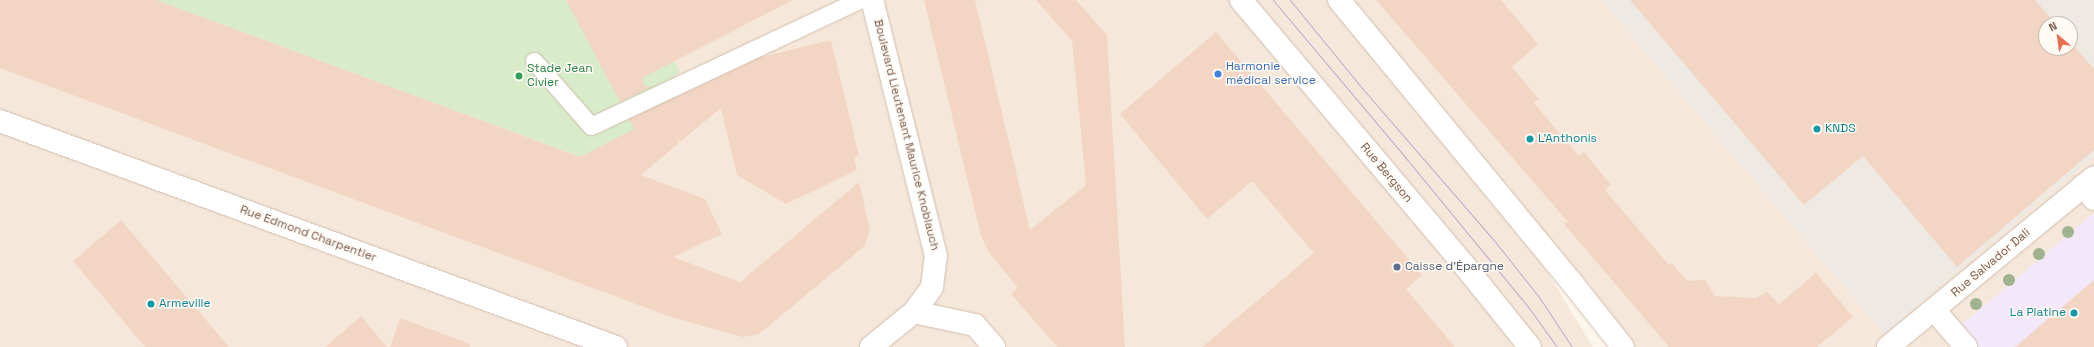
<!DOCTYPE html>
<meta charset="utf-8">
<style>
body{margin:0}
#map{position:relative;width:2094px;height:347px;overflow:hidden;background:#fdf6ec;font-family:"Space Grotesk",sans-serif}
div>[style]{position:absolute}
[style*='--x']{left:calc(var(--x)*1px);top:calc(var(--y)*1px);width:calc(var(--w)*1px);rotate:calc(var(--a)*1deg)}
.residential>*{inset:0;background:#f5e8da}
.industrial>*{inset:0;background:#efe9e4}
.education>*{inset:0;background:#f3e8fa}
.green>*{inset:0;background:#d8ecc9}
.building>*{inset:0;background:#f3d5c3}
.roads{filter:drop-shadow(0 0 1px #d1beb0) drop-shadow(0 0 1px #d1beb0)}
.service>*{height:17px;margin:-8.5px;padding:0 8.5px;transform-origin:8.5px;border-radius:8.5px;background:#fff}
.pedestrian>*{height:22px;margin:-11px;padding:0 11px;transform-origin:11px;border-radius:11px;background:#fff}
.minor>*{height:22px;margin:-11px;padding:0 11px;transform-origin:11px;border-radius:11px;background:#fff}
.secondary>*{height:22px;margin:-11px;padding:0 11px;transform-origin:11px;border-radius:11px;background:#fff}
.tram>*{height:1px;margin:-0.5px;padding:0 0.5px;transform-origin:0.5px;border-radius:0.5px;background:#b9a8c9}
.trees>*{width:12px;height:12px;margin:-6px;border-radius:50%;background:#a0b28e}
.dots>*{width:11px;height:11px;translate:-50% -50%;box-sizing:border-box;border:2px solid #fffaf3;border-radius:50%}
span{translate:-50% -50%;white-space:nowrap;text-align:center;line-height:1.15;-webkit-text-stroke:3px #fffaf3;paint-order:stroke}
.shop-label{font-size:12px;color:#366cbe}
.left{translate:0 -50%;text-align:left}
.leisure-label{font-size:12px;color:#27864d}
.culture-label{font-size:12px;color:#0d838f}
.right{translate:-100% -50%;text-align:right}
.street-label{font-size:12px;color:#7a5c4d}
.service-label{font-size:12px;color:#4e5e75}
.north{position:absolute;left:2038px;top:16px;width:40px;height:40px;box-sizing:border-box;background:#fffaf3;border:1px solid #cabbb1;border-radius:50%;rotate:331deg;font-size:11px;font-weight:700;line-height:16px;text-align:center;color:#7a5c4d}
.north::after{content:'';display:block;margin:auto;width:14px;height:18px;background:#e76f51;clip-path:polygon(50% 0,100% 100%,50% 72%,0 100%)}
</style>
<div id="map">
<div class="residential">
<i style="clip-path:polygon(evenodd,0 0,2094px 0,2094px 347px,1624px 347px,1508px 208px,1593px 347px,0 347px,0 0,2046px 24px,2070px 24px,2070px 48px,2046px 48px,2046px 24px)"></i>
</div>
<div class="industrial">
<i style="clip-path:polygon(evenodd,1601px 0,2094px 0,2094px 156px,1884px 334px,1601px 0,2046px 24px,2070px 24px,2070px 48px,2046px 48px,2046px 24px)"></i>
</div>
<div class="education">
<i style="clip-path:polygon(2094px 213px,2094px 347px,1966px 347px,1953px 332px)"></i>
</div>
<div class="green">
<i style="clip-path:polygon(156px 0,649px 0,653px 23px,680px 72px,670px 80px,684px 105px,584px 158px)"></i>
</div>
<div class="building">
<i style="clip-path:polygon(0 0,156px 0,580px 157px,634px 129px,629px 119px,758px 58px,831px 40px,859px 156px,854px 157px,857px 170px,786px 204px,737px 175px,721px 108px,681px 141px,677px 139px,679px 143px,641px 175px,705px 199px,722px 234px,673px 257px,740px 282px,859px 182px,870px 230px,865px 245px,860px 250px,759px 334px,743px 337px,671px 317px,0 68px)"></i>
<i style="clip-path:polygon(566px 0,793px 0,642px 78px,645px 87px,654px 85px,620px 102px)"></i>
<i style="clip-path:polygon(924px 0,975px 0,1030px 230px,1086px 185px,1072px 41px,1036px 0,1076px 0,1107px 35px,1125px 347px,1057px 347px,1011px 294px,1018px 288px,990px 254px,981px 236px)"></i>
<i style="clip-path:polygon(1376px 0,1501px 0,1538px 44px,1512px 67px,1539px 99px,1534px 103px,1579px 156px,1584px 152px,1611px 185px,1605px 190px,1669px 265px,1672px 263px,1687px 281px,1705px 280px,1715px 296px,1756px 298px,1767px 292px,1779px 304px,1816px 273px,1853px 317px,1817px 347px,1669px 347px,1564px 224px,1568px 222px)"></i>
<i style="clip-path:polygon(1630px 0,2035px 0,2056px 24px,2046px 24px,2046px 48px,2070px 48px,2070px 41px,2094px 69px,2094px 150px,1957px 267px,1863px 156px,1804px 205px)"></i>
<i style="clip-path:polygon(1216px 32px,1422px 275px,1406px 289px,1455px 347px,1202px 347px,1314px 253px,1252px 181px,1207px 219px,1120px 114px)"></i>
<i style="clip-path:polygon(121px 220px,229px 347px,145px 347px,73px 261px)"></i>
<i style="clip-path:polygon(2094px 280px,2094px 347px,2015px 347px)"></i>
<i style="clip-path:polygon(361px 316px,387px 347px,325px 347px)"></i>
<i style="clip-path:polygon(400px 318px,470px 344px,470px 347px,390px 347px)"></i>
</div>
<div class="roads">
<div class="service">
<i style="--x:534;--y:61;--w:86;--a:48.8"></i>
<i style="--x:591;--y:126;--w:296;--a:-25.2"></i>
</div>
<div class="pedestrian">
<i style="--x:2083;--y:186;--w:17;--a:50"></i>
<i style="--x:1934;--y:310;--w:49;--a:49.1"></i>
</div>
<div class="minor">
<i style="--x:1241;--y:0;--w:346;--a:49.9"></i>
<i style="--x:1464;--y:265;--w:105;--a:51.2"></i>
<i style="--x:1339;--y:0;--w:368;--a:50.5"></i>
<i style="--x:1573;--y:284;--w:80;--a:51.6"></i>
<i style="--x:0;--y:121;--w:656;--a:20.15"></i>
<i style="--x:914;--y:312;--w:62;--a:12"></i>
<i style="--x:975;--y:325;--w:29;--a:49"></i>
<i style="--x:1888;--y:347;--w:267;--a:-39.5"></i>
</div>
<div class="secondary">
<i style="--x:871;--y:347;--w:55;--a:-39.1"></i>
<i style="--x:914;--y:312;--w:31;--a:-54"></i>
<i style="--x:932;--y:287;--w:31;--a:-83"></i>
<i style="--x:936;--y:256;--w:264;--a:-104"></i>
</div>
</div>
<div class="tram">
<i style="--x:1273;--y:0;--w:205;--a:49.9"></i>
<i style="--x:1405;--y:157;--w:195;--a:50.6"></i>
<i style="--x:1529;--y:308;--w:48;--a:54.3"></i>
<i style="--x:1290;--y:0;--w:114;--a:50.7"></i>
<i style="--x:1362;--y:88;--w:200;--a:49.1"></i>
<i style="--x:1493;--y:239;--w:74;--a:51.6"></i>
<i style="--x:1539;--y:297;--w:60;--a:56.6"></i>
</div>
<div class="trees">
<i style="left:2068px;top:232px"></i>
<i style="left:2039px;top:254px"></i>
<i style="left:2009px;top:280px"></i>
<i style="left:1976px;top:304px"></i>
</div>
<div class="dots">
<i style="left:1218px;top:74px;background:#3f7fe0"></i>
<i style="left:519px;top:76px;background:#2e9e5b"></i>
<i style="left:1817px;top:129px;background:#0f9aa8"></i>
<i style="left:1530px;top:139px;background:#0f9aa8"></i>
<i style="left:1397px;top:267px;background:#5c6f8a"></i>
<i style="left:151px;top:304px;background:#0f9aa8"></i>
<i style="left:2074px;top:313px;background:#0f9aa8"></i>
</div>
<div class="shop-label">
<span class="left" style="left:1226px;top:74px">Harmonie<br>médical service</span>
</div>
<div class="leisure-label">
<span class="left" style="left:527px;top:76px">Stade Jean<br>Civier</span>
</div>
<div class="culture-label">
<span class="left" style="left:1825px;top:129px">KNDS</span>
<span class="left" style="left:1538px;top:139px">L'Anthonis</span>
<span class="left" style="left:159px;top:304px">Armeville</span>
<span class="right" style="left:2066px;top:313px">La Platine</span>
</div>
<div class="street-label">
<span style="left:906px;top:135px;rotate:76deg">Boulevard Lieutenant Maurice Knoblauch</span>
<span style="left:1386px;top:173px;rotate:50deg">Rue Bergson</span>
<span style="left:308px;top:234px;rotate:20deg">Rue Edmond Charpentier</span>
<span style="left:1991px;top:263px;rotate:-40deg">Rue Salvador Dali</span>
</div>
<div class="service-label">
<span class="left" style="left:1405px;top:267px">Caisse d'Épargne</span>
</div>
<div class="north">N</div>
</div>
